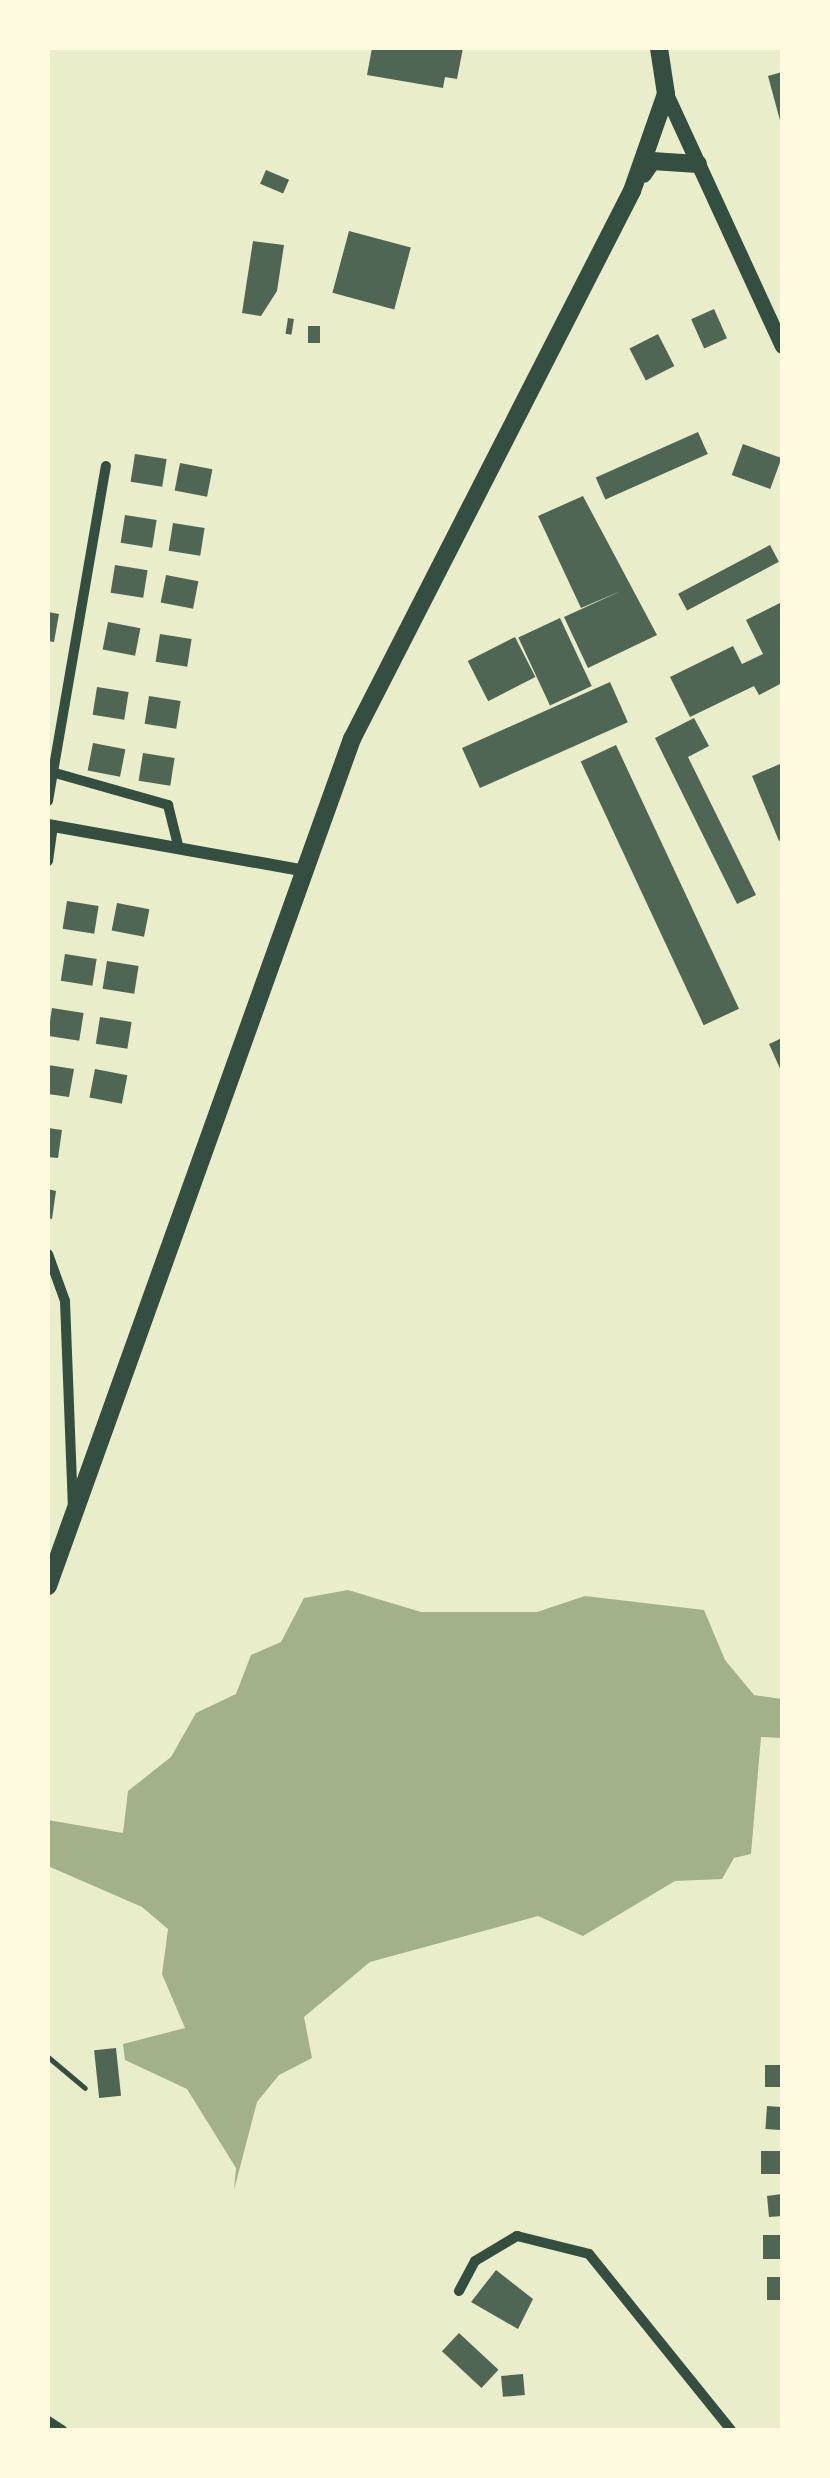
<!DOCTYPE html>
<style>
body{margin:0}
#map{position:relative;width:830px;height:2478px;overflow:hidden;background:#e9edc9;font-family:Barlow,sans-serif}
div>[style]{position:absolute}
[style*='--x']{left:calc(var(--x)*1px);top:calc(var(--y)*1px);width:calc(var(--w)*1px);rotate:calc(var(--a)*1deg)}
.water>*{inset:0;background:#a3b18a}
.building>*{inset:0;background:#4f6655;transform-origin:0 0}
.service>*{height:5px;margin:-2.5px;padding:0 2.5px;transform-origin:2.5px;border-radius:2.5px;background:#344e41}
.minor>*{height:10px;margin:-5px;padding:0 5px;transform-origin:5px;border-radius:5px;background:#344e41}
.tertiary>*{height:12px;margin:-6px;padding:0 6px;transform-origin:6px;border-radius:6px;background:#344e41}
.secondary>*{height:15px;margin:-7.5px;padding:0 7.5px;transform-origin:7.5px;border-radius:7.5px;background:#344e41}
.primary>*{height:18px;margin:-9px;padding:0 9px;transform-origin:9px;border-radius:9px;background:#344e41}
span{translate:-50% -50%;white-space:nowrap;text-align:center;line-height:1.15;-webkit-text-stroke:8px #fefae0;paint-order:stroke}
.frame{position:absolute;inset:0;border:50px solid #fefae0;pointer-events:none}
</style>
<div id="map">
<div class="water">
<i style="clip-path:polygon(348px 1590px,421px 1612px,537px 1612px,585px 1596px,704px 1610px,725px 1660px,754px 1695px,782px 1699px,782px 1738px,761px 1737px,751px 1854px,734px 1858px,722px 1879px,675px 1881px,583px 1936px,538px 1916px,370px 1962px,304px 2017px,312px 2058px,279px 2075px,257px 2102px,234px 2190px,236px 2168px,187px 2089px,125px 2060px,123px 2044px,185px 2028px,162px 1974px,168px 1929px,142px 1907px,48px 1866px,48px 1820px,123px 1833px,128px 1791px,171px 1757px,196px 1713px,236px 1694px,251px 1655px,281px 1642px,304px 1598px)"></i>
</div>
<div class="building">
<i style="clip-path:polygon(372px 48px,463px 48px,457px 79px,445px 77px,443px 88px,367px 75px)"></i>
<i style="clip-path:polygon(782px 72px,782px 124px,781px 124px,768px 76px)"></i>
<i style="left:266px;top:170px;width:25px;height:15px;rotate:23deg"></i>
<i style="left:349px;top:231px;width:64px;height:64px;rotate:15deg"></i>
<i style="clip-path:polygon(253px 241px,284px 245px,277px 291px,261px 316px,242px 313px)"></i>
<i style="left:714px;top:309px;width:32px;height:25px;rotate:66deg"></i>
<i style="left:288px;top:318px;width:6px;height:16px;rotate:9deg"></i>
<i style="left:308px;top:326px;width:12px;height:17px"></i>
<i style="left:658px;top:334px;width:36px;height:32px;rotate:63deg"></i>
<i style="left:698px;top:432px;width:24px;height:112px;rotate:66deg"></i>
<i style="left:743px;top:444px;width:41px;height:33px;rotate:20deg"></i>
<i style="left:135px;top:454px;width:32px;height:28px;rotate:9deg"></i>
<i style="left:180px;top:463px;width:33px;height:28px;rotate:11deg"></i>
<i style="clip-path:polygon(583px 496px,657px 635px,588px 668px,564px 617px,621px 591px,581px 608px,538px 516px)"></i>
<i style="left:125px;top:515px;width:32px;height:28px;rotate:9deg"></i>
<i style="left:173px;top:523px;width:32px;height:28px;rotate:9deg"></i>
<i style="left:770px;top:545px;width:19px;height:104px;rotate:62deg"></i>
<i style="left:115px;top:565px;width:33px;height:28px;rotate:9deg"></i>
<i style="left:166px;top:575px;width:33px;height:28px;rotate:11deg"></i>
<i style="clip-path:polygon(782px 602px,782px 683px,759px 695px,754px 686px,690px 717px,670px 677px,733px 646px,742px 664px,763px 654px,746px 620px)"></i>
<i style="clip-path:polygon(48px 612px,59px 614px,54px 642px,48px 641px)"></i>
<i style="left:560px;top:618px;width:75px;height:46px;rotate:65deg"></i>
<i style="left:108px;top:622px;width:33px;height:28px;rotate:11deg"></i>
<i style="left:160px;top:634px;width:32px;height:28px;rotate:9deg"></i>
<i style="left:515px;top:637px;width:45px;height:53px;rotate:63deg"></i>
<i style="left:610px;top:682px;width:44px;height:162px;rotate:66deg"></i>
<i style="left:97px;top:687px;width:32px;height:28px;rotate:9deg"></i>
<i style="left:149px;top:696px;width:32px;height:28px;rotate:9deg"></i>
<i style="clip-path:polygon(694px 718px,709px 746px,688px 757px,756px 895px,737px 904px,655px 738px)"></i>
<i style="left:93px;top:743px;width:33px;height:28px;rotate:11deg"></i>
<i style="left:616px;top:745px;width:291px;height:39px;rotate:65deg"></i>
<i style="left:143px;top:753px;width:32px;height:28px;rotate:9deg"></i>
<i style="clip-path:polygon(780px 764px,782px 839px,779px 841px,752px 776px)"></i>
<i style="left:67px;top:901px;width:32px;height:28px;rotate:9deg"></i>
<i style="left:117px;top:903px;width:33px;height:28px;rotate:11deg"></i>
<i style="left:65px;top:954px;width:32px;height:27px;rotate:9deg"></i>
<i style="left:107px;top:961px;width:32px;height:28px;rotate:9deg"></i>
<i style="left:52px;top:1008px;width:32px;height:28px;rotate:9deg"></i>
<i style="left:100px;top:1017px;width:32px;height:27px;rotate:9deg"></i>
<i style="clip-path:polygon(782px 1038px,782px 1073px,769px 1044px)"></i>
<i style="clip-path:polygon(48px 1065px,74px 1069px,69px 1097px,48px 1094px)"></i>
<i style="left:95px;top:1069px;width:33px;height:29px;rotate:11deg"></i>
<i style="clip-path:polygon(48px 1128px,62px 1130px,58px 1158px,48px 1157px)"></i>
<i style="clip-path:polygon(48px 1189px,56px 1191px,52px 1219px,48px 1218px)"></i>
<i style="left:116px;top:2048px;width:48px;height:22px;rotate:84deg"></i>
<i style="left:782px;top:2065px;width:22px;height:17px;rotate:90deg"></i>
<i style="left:767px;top:2106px;width:15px;height:23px;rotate:4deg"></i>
<i style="left:761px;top:2151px;width:21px;height:23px"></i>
<i style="clip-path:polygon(782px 2194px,782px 2216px,769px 2217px,767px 2196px)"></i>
<i style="left:782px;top:2235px;width:24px;height:19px;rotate:90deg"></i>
<i style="clip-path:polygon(496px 2270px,533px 2299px,518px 2329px,471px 2302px)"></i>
<i style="left:767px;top:2277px;width:15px;height:23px"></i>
<i style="left:459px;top:2333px;width:54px;height:25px;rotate:43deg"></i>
<i style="left:523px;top:2374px;width:21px;height:22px;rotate:85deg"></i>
</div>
<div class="service">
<i style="--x:48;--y:2057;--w:48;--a:40"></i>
</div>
<div class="minor">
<i style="--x:48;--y:771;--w:125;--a:15.8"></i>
<i style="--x:168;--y:805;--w:41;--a:76"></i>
<i style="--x:48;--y:801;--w:340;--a:-80.2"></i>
<i style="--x:48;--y:861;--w:34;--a:-82"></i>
<i style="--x:48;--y:1254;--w:50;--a:70.1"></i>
<i style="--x:65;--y:1301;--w:204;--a:87.8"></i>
<i style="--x:459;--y:2291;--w:34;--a:-62"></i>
<i style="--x:475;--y:2261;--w:49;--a:-30.8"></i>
<i style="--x:517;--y:2236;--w:74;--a:14"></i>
<i style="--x:589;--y:2254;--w:226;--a:51.1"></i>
<i style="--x:48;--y:2421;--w:17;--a:33"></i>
</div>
<div class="tertiary">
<i style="--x:48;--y:825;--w:257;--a:10.1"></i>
</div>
<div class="secondary">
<i style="--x:666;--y:94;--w:277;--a:65.3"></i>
</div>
<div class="primary">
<i style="--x:643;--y:174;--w:16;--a:-55"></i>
<i style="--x:652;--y:161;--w:46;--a:3.7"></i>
<i style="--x:48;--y:1586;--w:900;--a:-70.26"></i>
<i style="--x:352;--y:739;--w:615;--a:-62.94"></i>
<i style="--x:632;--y:191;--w:103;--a:-70.7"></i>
<i style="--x:666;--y:94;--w:47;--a:-98.7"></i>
</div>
<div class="frame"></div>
</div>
